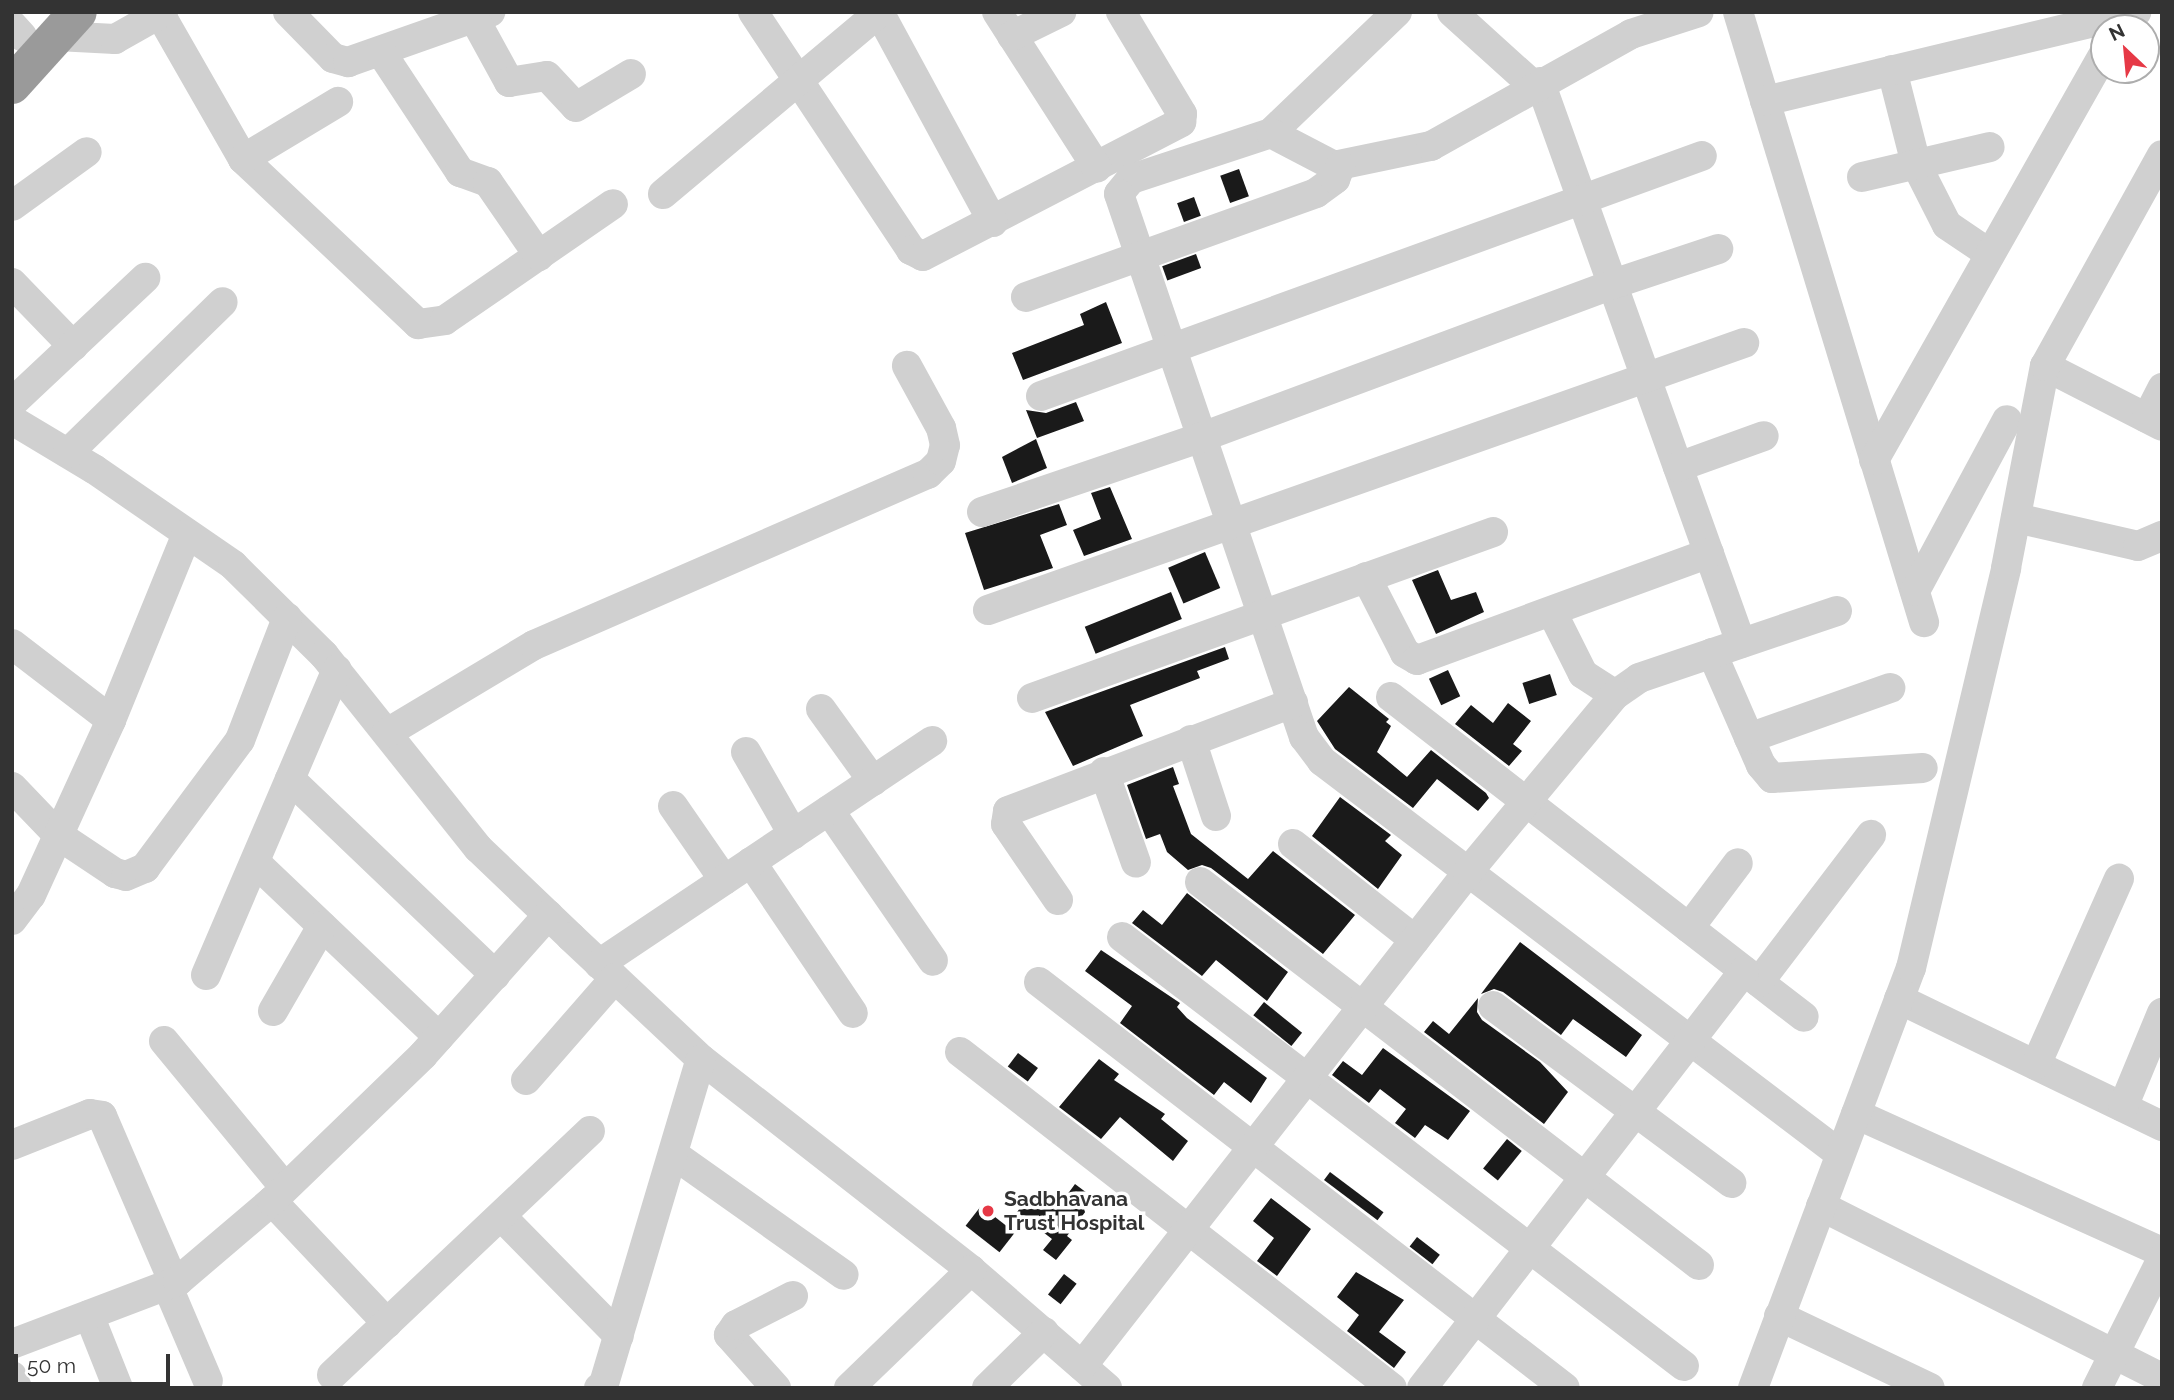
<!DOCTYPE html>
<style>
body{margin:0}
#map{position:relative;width:2174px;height:1400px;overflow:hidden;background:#fff;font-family:Raleway,sans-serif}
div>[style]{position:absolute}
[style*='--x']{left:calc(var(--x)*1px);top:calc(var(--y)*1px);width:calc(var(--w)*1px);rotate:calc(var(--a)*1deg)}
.building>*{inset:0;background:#1a1a1a;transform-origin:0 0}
.minor>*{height:30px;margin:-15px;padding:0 15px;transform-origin:15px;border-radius:15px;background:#d0d0d0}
.highway>*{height:38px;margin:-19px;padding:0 19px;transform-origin:19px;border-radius:19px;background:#9a9a9a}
.dots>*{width:19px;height:19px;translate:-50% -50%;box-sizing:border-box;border:4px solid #fff;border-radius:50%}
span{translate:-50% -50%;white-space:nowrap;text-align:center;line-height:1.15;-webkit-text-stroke:7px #fff;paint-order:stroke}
.poi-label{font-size:21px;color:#333;font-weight:700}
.left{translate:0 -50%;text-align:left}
.frame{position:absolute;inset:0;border:14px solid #333;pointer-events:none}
.north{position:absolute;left:2090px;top:14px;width:70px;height:70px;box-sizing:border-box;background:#fff;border:2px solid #adadad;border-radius:50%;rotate:334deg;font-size:19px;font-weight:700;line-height:28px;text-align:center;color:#333}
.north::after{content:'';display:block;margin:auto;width:24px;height:32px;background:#e63946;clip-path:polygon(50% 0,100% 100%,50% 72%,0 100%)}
.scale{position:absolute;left:14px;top:1354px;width:156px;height:32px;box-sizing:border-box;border:4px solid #333;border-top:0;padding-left:9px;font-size:21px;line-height:24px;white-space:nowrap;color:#333;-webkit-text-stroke:5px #fff;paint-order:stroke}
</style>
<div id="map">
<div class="building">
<i style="left:1239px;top:169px;width:29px;height:20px;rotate:70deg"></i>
<i style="left:1194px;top:197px;width:20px;height:18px;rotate:70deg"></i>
<i style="left:1196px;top:254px;width:15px;height:36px;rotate:70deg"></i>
<i style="clip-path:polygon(1106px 302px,1122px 343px,1023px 380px,1012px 353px,1084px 325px,1080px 314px)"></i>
<i style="clip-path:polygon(1076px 402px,1084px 421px,1037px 438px,1026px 410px,1046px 413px)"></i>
<i style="clip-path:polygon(1036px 439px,1047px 468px,1012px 483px,1002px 457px)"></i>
<i style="clip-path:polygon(1110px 487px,1132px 539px,1084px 556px,1073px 530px,1101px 519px,1091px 493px)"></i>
<i style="clip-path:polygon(1059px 504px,1067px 525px,1040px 535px,1053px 568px,984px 590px,965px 533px)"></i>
<i style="left:1205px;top:552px;width:39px;height:40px;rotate:67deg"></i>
<i style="clip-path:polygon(1438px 570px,1451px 600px,1476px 592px,1484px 612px,1436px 634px,1412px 580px)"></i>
<i style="left:1171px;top:592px;width:29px;height:93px;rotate:68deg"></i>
<i style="clip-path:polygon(1225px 647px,1229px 659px,1197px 671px,1200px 678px,1130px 705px,1143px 736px,1073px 766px,1045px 712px)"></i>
<i style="left:1448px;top:670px;width:29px;height:21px;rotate:65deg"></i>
<i style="left:1550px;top:674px;width:22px;height:29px;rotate:72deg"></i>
<i style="clip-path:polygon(1349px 687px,1389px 719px,1386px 722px,1391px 726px,1377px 752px,1407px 777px,1431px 750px,1486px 793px,1489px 798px,1478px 811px,1437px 779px,1413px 808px,1335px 749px,1317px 721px)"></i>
<i style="clip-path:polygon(1508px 703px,1531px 721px,1513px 744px,1522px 751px,1509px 766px,1455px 724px,1471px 705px,1493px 723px)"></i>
<i style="clip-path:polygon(1173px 767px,1179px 784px,1173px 786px,1191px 834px,1248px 879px,1273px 851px,1355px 915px,1323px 954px,1211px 868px,1202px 865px,1188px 870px,1167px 852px,1160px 834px,1146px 839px,1127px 785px)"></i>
<i style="clip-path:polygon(1340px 797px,1391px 835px,1385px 841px,1402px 855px,1378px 889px,1312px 836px)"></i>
<i style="clip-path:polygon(1187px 893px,1288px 972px,1267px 1001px,1216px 960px,1202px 976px,1132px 923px,1143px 910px,1162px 925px)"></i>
<i style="clip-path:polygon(1520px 942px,1642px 1035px,1626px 1057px,1573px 1019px,1561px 1035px,1503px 992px,1494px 989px,1481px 994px)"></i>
<i style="clip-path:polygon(1101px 950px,1180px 1003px,1177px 1007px,1187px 1018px,1267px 1078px,1251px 1103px,1224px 1082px,1214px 1095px,1120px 1023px,1132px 1006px,1085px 971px)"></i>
<i style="clip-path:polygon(1478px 998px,1477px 1012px,1482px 1020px,1540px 1062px,1568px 1092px,1544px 1124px,1424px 1032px,1433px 1021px,1449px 1034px)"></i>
<i style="left:1264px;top:1002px;width:49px;height:17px;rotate:39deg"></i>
<i style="clip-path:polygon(1383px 1048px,1470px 1111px,1448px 1140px,1425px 1125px,1415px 1138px,1395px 1123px,1406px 1109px,1380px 1089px,1369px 1103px,1332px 1075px,1343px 1061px,1362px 1075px)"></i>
<i style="left:1018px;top:1053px;width:25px;height:17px;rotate:37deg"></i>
<i style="clip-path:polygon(1099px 1059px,1119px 1074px,1114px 1080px,1165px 1114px,1161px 1119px,1188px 1141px,1173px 1161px,1120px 1117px,1101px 1139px,1059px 1107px)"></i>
<i style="left:1507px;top:1139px;width:19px;height:38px;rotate:39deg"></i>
<i style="left:1330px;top:1172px;width:67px;height:10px;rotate:37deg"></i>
<i style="clip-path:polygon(1075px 1184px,1095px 1199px,1067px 1236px,1072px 1240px,1056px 1260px,1043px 1250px,1052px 1239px,1017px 1212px,1033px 1192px,1056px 1210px)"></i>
<i style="clip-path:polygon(1271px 1198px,1311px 1229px,1277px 1276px,1257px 1261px,1274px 1238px,1253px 1221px)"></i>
<i style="left:981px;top:1206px;width:43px;height:25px;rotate:38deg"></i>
<i style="left:1417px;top:1237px;width:29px;height:12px;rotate:38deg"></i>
<i style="clip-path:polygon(1356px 1272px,1404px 1300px,1379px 1332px,1406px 1352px,1394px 1368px,1347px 1331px,1359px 1315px,1337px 1297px)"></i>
<i style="left:1064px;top:1274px;width:16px;height:26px;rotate:38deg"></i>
</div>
<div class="minor">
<i style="--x:288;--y:12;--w:64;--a:45.6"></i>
<i style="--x:333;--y:58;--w:16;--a:15"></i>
<i style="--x:348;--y:62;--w:151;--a:-19.4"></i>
<i style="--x:753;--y:12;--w:286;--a:56.4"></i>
<i style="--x:911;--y:250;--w:13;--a:27"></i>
<i style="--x:923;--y:256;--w:291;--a:-27.4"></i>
<i style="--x:1181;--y:122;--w:8;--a:-83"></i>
<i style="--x:1182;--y:114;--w:119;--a:-120.9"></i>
<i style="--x:879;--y:12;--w:239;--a:61.5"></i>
<i style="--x:997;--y:12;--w:185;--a:57.3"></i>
<i style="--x:1397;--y:12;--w:175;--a:136.2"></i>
<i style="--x:1271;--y:133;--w:147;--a:161.8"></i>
<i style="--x:1131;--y:179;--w:19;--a:129"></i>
<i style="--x:1119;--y:194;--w:574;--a:71.19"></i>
<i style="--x:1304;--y:737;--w:30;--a:53"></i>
<i style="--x:1322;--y:761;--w:650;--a:37.19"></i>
<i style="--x:1452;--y:12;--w:110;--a:42.1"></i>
<i style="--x:1738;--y:12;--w:638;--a:73.04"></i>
<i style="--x:160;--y:14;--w:167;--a:60.2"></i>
<i style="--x:243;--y:159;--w:241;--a:43.3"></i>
<i style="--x:418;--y:324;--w:27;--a:-8"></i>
<i style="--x:445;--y:320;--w:204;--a:-34.6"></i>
<i style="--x:474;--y:18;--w:73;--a:61.3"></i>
<i style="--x:509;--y:82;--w:38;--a:-9"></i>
<i style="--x:547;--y:76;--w:42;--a:46.9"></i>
<i style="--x:576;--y:107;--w:64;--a:-31"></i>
<i style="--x:12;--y:25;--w:15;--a:48"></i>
<i style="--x:57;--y:36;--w:58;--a:3"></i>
<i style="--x:115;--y:39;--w:55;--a:-29.4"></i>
<i style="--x:1012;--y:36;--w:55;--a:-26.1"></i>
<i style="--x:381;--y:52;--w:144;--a:56.6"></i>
<i style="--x:460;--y:172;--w:30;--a:20"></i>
<i style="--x:488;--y:182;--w:90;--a:55.4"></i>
<i style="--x:1892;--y:70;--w:97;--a:75.7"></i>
<i style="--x:1916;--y:164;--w:68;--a:63.1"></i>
<i style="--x:1947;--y:225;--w:52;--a:34"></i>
<i style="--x:1540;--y:82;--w:596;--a:70.29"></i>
<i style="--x:1765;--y:101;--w:382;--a:-13.5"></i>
<i style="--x:1271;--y:133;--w:71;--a:27.6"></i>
<i style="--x:1334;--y:166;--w:99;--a:-11.7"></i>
<i style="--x:1431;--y:146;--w:229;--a:-29.2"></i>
<i style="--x:1631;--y:34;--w:71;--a:-17.9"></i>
<i style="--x:243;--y:159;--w:111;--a:-31"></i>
<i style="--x:1862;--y:177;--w:131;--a:-13.2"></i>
<i style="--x:663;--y:194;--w:283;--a:-40"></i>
<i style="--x:12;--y:206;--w:92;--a:-35.8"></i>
<i style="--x:12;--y:283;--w:88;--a:45.9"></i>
<i style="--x:1026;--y:297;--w:308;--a:-19.7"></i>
<i style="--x:1316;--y:193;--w:24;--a:-36"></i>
<i style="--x:1335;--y:179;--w:15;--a:-67"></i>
<i style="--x:2045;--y:366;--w:131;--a:27.1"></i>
<i style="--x:1041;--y:396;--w:703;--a:-19.96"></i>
<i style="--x:12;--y:403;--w:183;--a:-43.2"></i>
<i style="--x:2147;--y:418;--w:34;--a:-63"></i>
<i style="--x:12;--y:420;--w:96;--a:30.9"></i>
<i style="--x:94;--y:469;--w:169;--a:34.6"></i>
<i style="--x:233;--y:565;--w:128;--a:44.7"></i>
<i style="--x:324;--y:655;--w:247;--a:51.4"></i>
<i style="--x:478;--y:848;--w:129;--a:43.7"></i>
<i style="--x:571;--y:937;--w:178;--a:43.2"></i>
<i style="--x:701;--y:1059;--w:343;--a:38"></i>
<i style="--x:971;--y:1270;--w:180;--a:40.9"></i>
<i style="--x:68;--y:453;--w:216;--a:-44.3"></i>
<i style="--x:1874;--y:460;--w:467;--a:-60.5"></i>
<i style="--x:1678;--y:467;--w:91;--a:-19.8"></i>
<i style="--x:982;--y:512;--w:232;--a:-18.8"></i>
<i style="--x:1202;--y:437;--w:439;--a:-20.4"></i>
<i style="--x:1613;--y:284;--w:111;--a:-18.4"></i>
<i style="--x:2016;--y:518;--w:125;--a:12.9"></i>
<i style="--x:2138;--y:546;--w:26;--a:-23"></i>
<i style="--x:1366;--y:577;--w:85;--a:62.8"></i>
<i style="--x:1405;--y:653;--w:14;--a:30"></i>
<i style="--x:1417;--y:660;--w:311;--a:-20.1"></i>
<i style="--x:1915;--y:591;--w:194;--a:-61.7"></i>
<i style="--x:988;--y:610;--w:802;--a:-19.45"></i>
<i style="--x:1552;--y:612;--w:69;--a:63.4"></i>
<i style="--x:1583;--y:674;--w:38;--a:33"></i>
<i style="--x:12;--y:644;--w:125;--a:37.5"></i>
<i style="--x:1712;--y:653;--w:122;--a:66.4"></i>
<i style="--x:1761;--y:765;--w:17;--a:50"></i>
<i style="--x:1772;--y:778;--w:151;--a:-3.8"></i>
<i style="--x:1391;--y:697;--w:522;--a:37.77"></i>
<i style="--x:1032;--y:698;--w:490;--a:-19.8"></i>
<i style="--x:821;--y:709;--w:89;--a:54.2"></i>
<i style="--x:387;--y:733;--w:171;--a:-30.9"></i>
<i style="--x:534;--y:645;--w:430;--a:-23.5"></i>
<i style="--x:928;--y:474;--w:18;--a:-45"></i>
<i style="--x:941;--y:461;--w:16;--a:-76"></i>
<i style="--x:945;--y:445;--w:17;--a:-103"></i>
<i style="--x:941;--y:428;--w:71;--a:-118.7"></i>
<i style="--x:1749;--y:738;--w:150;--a:-19.5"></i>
<i style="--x:1191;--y:740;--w:80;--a:71.8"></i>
<i style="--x:746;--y:752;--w:95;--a:60.2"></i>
<i style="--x:1104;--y:772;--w:96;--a:70.6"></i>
<i style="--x:290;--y:779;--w:284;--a:43.7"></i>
<i style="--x:12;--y:787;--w:66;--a:46.2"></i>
<i style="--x:58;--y:835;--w:69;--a:33.7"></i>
<i style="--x:115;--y:873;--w:11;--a:15"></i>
<i style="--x:126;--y:876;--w:21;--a:-23"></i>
<i style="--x:145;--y:868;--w:159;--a:-53.4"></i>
<i style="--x:240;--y:740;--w:131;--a:-68.9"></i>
<i style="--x:673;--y:806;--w:90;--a:55.4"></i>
<i style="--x:829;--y:810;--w:183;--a:55.4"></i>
<i style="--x:1293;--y:844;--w:155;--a:38.2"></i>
<i style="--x:255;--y:862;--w:254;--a:43.6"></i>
<i style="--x:751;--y:862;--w:182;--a:56"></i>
<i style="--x:1200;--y:882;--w:629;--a:37.51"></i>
<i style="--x:1058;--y:900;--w:92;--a:-124.4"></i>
<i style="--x:1006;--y:824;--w:13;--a:-81"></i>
<i style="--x:1008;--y:811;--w:305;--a:-20.8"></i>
<i style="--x:12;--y:920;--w:31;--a:-53"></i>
<i style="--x:31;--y:895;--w:192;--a:-65.4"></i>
<i style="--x:111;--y:720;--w:201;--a:-67.8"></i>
<i style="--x:1689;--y:928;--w:81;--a:-53"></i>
<i style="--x:1122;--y:937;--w:707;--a:37.36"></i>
<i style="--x:599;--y:964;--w:401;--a:-33.8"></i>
<i style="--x:206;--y:975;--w:332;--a:-66.8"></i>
<i style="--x:1039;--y:982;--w:664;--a:37.66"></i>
<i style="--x:1759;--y:982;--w:185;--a:-52.7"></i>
<i style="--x:1899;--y:999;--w:292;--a:25.8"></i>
<i style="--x:1493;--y:1006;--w:297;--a:36.6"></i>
<i style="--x:273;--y:1011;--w:98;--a:-60"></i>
<i style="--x:164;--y:1041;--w:190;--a:50.5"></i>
<i style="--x:960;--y:1052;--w:547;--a:37.87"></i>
<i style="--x:2036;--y:1065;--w:204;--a:-66"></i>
<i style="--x:526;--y:1080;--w:135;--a:-48.9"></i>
<i style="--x:2123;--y:1107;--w:102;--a:-67.5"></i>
<i style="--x:1856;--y:1114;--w:336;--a:24.3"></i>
<i style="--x:12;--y:1145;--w:84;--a:-21.7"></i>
<i style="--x:90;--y:1114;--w:12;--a:9"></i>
<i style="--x:102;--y:1116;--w:182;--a:66.7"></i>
<i style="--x:673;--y:1154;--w:209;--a:35.3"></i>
<i style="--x:272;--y:1201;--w:168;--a:46.7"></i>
<i style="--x:1821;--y:1206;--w:382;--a:26.8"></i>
<i style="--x:501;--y:1216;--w:168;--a:45.5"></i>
<i style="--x:167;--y:1285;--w:104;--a:66.9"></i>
<i style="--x:89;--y:1315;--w:79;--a:68.3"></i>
<i style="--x:1779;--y:1316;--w:167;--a:25.5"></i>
<i style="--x:12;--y:1344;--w:178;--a:-20.8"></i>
<i style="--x:178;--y:1281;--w:123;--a:-40.4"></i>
<i style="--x:272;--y:1201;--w:210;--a:-44"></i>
<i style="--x:423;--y:1055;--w:188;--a:-48.2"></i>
<i style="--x:1082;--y:1366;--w:627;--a:-52"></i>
<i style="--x:1468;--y:872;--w:230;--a:-50.3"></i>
<i style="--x:1615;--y:695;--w:29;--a:-35"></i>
<i style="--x:1639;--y:678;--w:209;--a:-18.7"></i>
<i style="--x:332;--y:1375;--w:355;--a:-43.4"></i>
<i style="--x:12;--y:1376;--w:13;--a:67"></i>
<i style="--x:599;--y:1388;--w:4;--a:-14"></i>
<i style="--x:603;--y:1387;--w:342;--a:-73.4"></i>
<i style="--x:776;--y:1388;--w:71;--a:-131.6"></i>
<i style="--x:729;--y:1335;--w:12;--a:-55"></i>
<i style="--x:736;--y:1325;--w:64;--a:-27"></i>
<i style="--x:849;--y:1388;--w:170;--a:-44"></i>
<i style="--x:987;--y:1388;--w:80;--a:-44.5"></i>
<i style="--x:1422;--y:1388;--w:527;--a:-52.33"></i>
<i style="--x:1753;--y:1388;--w:449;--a:-69.4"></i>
<i style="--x:1911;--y:968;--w:411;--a:-76.6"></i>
<i style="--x:2006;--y:568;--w:206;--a:-79.1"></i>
<i style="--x:2045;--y:366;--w:241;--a:-61"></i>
<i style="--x:2097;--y:1388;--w:144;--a:-63.3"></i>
</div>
<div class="highway">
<i style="--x:12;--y:85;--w:98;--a:-47.9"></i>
</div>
<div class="dots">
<i style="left:988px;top:1211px;background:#e63946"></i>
</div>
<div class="poi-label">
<span class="left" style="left:1004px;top:1211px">Sadbhavana<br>Trust Hospital</span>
</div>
<div class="frame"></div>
<div class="north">N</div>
<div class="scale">50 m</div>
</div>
